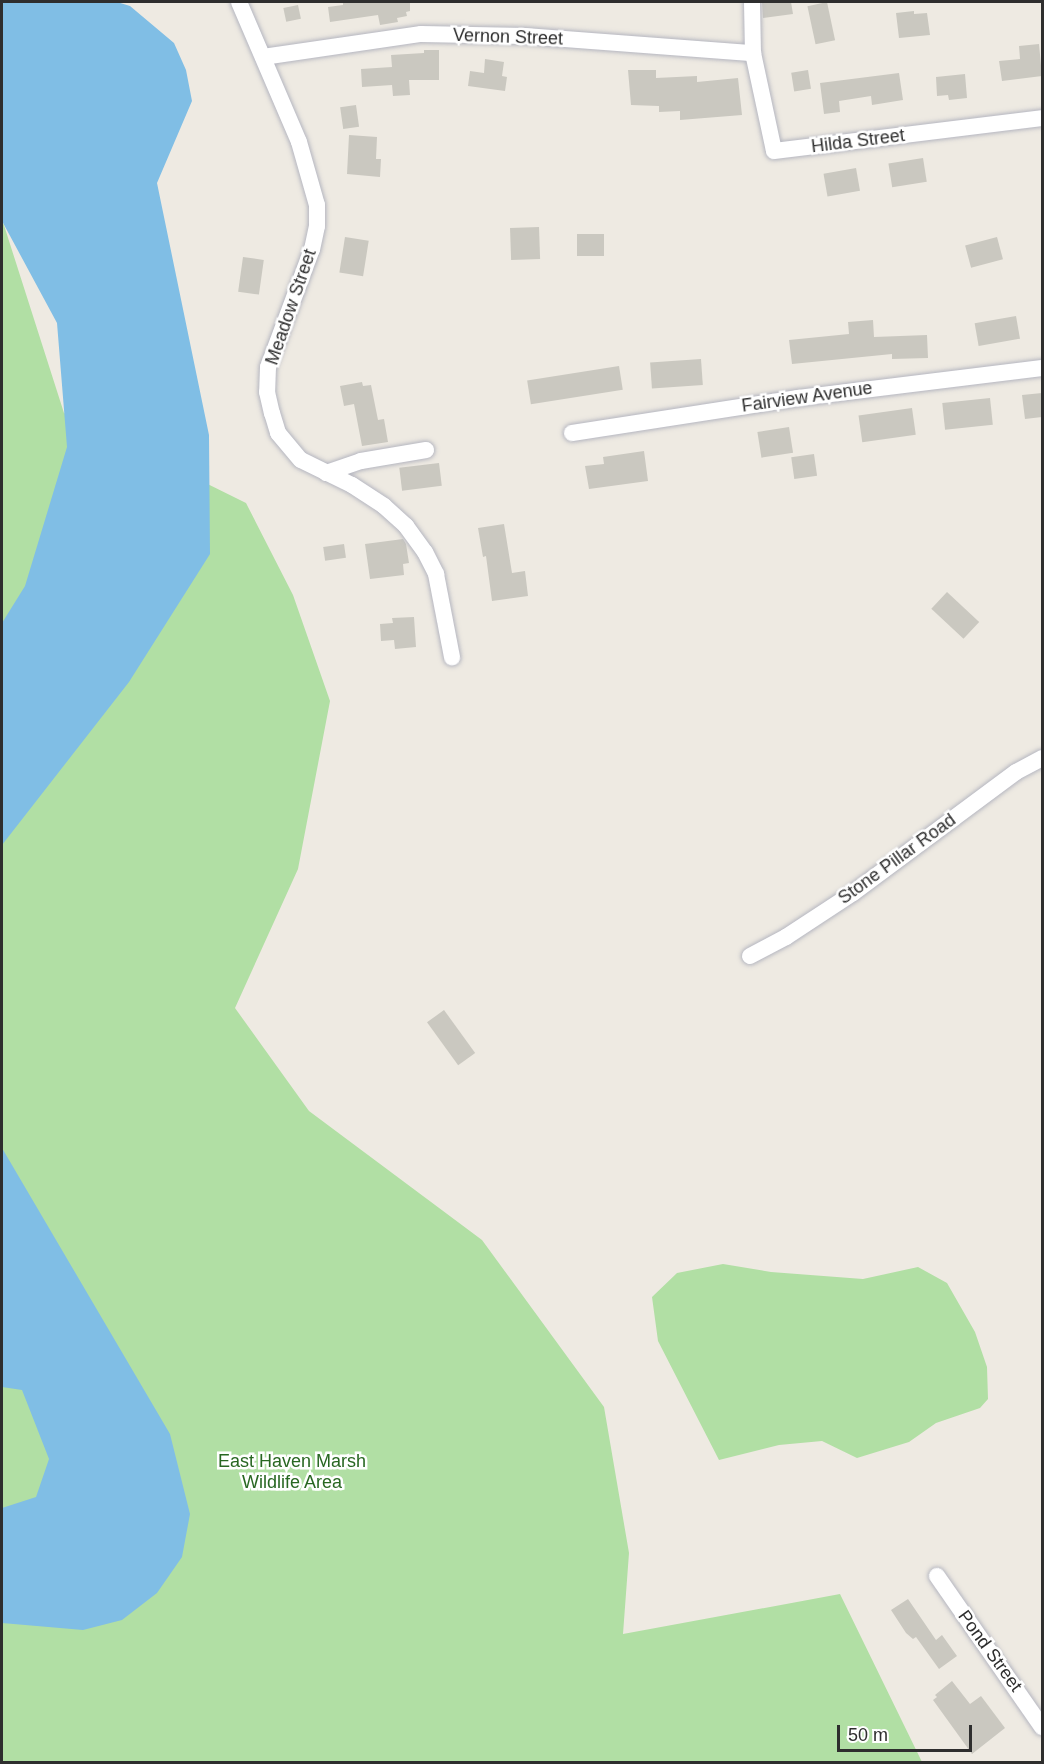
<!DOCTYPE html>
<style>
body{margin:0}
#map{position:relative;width:1044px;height:1764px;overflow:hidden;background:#eeeae2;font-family:Helvetica,sans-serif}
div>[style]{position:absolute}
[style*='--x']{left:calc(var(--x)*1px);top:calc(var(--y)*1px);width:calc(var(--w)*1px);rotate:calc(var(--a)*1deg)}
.green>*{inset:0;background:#b1dfa4}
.water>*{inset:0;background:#80bee5}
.building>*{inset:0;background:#cac8c0;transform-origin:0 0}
.roads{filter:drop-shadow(0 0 2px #b5b6c0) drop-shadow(0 0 2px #b5b6c0)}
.minor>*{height:16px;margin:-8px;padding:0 8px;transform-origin:8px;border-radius:8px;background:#fff}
span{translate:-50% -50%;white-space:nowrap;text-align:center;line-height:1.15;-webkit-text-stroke:5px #fff;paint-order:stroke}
.street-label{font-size:18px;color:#2e2e2e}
.park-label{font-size:18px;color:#286722}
.frame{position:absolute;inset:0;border:3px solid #2e2e2e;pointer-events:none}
.scale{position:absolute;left:837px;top:1725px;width:135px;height:27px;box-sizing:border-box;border:3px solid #2e2e2e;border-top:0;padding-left:8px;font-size:18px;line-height:21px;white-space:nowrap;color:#2e2e2e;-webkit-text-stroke:4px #fff;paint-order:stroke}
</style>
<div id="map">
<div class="green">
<i style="clip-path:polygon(2px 219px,64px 413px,246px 503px,293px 595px,330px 701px,298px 869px,235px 1008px,309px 1111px,482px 1240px,604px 1407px,629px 1553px,623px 1634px,840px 1594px,922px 1762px,2px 1762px)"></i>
<i style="clip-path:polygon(723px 1264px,771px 1272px,863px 1279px,918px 1267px,947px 1283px,975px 1332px,987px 1367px,988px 1399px,980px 1408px,936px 1423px,909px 1442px,857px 1458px,822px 1441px,779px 1445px,719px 1460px,658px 1341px,652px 1297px,677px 1273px)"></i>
</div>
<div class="water">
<i style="clip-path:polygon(2px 2px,117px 2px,130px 6px,174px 43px,186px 70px,192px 101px,157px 183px,209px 435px,210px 554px,129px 682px,2px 845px,2px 623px,25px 586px,67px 447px,57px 323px,2px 221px)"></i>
<i style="clip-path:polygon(2px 1148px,170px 1434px,190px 1514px,182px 1557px,157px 1593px,122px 1620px,83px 1630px,2px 1623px,2px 1508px,36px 1497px,49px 1459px,22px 1390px,2px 1387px)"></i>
</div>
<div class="building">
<i style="clip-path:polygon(343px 2px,410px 2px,410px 11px,406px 12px,407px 16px,397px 18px,398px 22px,380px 25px,378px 15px,330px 22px,328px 7px,343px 5px)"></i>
<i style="clip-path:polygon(762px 2px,791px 2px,793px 14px,763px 18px)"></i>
<i style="left:827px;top:2px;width:39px;height:20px;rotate:78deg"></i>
<i style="left:298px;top:5px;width:14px;height:15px;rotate:78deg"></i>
<i style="clip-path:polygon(914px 11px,914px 14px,927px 13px,930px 35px,899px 38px,896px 13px)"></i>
<i style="clip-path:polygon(1039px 44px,1042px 76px,1002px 81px,999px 61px,1020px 59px,1019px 46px)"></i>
<i style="clip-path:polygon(424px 50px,439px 50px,439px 80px,409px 80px,410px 95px,393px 96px,392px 85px,362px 87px,361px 69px,392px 67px,391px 55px,424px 53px)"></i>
<i style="clip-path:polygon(485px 59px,504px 62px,502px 76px,507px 77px,505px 91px,468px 86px,470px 71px,484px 73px)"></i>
<i style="clip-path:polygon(628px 70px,656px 70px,656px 78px,697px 76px,697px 82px,738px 78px,742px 115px,680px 120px,680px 111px,659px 112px,659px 106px,631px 105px)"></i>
<i style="left:808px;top:70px;width:19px;height:17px;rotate:81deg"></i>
<i style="clip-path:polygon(899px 73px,903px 100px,872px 105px,871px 96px,839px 101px,840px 112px,824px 114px,820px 83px)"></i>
<i style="clip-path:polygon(965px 74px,967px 98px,949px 100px,948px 95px,937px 96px,936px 77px)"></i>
<i style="left:356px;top:105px;width:22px;height:16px;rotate:82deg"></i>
<i style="clip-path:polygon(349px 135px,377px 137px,376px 159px,381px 159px,380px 177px,347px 174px)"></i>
<i style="left:923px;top:158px;width:24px;height:35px;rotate:81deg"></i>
<i style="left:856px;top:168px;width:23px;height:33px;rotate:80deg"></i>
<i style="left:539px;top:227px;width:32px;height:29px;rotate:88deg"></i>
<i style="left:604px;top:234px;width:22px;height:27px;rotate:90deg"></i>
<i style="left:345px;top:237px;width:24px;height:36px;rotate:9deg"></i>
<i style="left:997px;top:237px;width:23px;height:33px;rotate:75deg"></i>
<i style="left:243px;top:257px;width:21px;height:35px;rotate:8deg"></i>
<i style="left:1016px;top:316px;width:23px;height:42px;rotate:80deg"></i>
<i style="clip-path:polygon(873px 320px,874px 337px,927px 335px,928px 358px,892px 359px,892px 354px,792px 364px,789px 340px,849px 334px,848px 322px)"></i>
<i style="left:701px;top:359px;width:26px;height:51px;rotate:86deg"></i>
<i style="left:619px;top:366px;width:24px;height:93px;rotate:81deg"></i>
<i style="clip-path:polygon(362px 382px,363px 386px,371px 385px,378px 420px,384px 419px,388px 442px,362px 446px,354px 404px,344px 406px,340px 386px)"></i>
<i style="clip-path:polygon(1042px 393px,1042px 417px,1025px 419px,1022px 395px)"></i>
<i style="left:990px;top:398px;width:27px;height:48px;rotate:84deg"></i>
<i style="left:912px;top:408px;width:27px;height:54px;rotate:82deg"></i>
<i style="left:789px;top:427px;width:26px;height:32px;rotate:81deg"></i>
<i style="clip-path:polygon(644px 451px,648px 481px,589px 489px,585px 466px,604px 464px,603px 457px)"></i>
<i style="left:814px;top:454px;width:22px;height:23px;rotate:82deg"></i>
<i style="left:439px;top:463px;width:23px;height:40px;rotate:83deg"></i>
<i style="clip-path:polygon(504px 524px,512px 573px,525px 571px,528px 596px,492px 601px,486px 556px,483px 557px,478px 528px)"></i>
<i style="clip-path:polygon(403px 539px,406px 544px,409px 563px,403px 564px,404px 575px,370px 579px,365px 544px)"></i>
<i style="left:344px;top:544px;width:14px;height:21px;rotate:82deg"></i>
<i style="left:947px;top:592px;width:44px;height:23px;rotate:43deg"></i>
<i style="clip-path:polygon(414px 617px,416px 647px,395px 649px,394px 640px,381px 641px,380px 624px,393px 623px,392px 618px)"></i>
<i style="left:444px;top:1010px;width:53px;height:21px;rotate:54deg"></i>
<i style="clip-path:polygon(908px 1599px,936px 1640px,942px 1635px,957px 1656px,939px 1669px,916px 1637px,913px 1639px,906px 1633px,891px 1610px)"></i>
<i style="clip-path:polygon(952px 1681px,970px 1704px,981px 1696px,1005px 1728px,972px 1754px,933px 1700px,937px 1697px,935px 1695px)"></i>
</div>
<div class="roads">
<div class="minor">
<i style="--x:239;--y:2;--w:152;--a:66.8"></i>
<i style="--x:299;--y:142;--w:66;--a:74.1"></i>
<i style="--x:317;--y:205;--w:21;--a:90"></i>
<i style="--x:317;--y:226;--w:24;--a:102"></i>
<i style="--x:312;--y:249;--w:126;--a:110.4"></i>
<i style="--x:268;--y:367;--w:25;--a:92"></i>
<i style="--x:267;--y:392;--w:22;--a:77"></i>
<i style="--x:272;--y:413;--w:21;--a:73"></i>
<i style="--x:278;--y:433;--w:35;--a:50"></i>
<i style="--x:301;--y:460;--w:57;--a:26.1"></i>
<i style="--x:352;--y:485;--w:38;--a:33"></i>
<i style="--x:384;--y:506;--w:30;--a:42"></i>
<i style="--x:406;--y:526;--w:32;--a:54"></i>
<i style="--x:425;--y:552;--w:25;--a:63"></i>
<i style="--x:436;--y:574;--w:85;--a:79.1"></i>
<i style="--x:752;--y:2;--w:51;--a:88.9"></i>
<i style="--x:753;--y:53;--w:100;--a:77.9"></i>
<i style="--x:774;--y:151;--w:270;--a:-7"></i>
<i style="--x:263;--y:57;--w:160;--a:-8.3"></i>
<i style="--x:421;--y:34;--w:104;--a:1.1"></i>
<i style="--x:525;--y:36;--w:229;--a:4.3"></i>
<i style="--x:572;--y:433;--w:229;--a:-8.8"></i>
<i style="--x:798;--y:398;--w:246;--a:-7"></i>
<i style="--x:326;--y:473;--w:37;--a:-19"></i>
<i style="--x:361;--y:461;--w:66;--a:-9.6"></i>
<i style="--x:750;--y:956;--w:41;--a:-27.8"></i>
<i style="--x:786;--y:937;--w:80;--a:-33.3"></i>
<i style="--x:853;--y:893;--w:203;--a:-36.6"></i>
<i style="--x:1016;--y:772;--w:30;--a:-28"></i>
<i style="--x:937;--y:1576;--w:184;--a:55.2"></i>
</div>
</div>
<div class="street-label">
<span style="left:508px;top:37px;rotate:2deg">Vernon Street</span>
<span style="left:858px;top:141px;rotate:-7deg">Hilda Street</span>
<span style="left:291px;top:307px;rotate:-71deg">Meadow Street</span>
<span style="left:807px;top:397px;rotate:-8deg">Fairview Avenue</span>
<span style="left:897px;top:859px;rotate:-36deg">Stone Pillar Road</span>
<span style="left:990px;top:1651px;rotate:54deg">Pond Street</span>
</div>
<div class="park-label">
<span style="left:292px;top:1472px">East Haven Marsh<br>Wildlife Area</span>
</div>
<div class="frame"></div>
<div class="scale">50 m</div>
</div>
